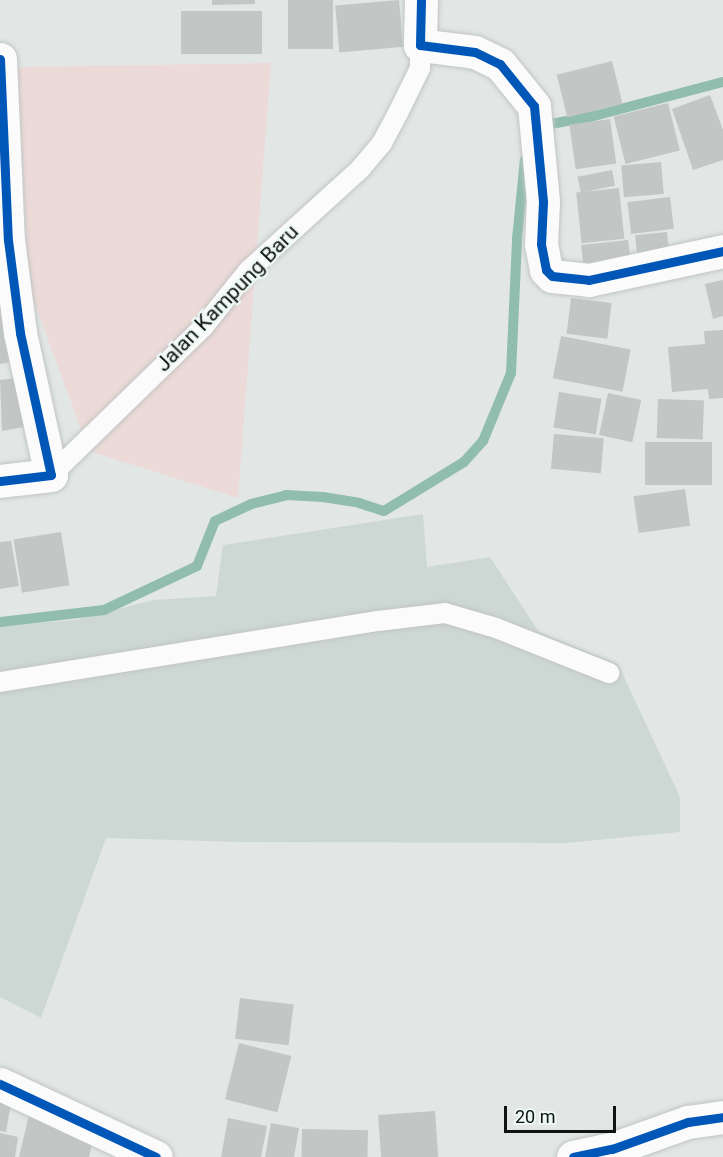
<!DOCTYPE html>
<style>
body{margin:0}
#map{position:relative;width:723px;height:1157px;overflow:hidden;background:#e2e7e5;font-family:Roboto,sans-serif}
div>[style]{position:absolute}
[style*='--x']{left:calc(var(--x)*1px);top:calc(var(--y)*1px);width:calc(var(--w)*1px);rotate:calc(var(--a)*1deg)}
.built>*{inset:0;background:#cdd8d5}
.green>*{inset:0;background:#ecdad8}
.stream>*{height:10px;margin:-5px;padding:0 5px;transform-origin:5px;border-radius:5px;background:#91bdae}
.building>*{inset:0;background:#c2c6c5;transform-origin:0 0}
.roads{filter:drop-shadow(0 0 2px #c1c5c3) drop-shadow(0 0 2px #c1c5c3)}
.lane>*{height:20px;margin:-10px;padding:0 10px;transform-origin:10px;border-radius:10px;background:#fbfbfb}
.street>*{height:33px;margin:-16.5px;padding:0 16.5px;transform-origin:16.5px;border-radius:16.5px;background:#fbfbfb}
.cycleway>*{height:9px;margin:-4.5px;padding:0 4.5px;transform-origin:4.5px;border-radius:4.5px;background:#0057b8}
span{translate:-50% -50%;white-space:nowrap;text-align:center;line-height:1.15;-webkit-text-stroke:4.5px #ecf8f3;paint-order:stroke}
.street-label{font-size:21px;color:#0f1311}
.scale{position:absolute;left:504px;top:1106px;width:112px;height:27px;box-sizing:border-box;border:3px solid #0f1311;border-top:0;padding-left:8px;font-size:18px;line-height:21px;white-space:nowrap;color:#0f1311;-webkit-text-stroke:4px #ecf8f3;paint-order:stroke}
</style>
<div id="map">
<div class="built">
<i style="clip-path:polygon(423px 514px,427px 567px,490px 557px,539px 632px,618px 664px,680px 797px,680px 832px,566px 843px,239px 842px,106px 838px,41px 1018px,0 997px,0 626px,75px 620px,154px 600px,216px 596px,223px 545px)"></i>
</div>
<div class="green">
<i style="clip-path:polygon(271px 63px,238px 498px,89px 451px,29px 288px,17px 67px)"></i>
</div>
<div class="stream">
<i style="--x:540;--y:126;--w:55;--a:-10.5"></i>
<i style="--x:594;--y:116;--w:133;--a:-14.8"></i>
<i style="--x:0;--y:622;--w:105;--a:-6.6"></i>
<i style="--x:104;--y:610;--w:103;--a:-25.3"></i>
<i style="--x:197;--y:566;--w:48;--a:-68.2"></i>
<i style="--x:215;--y:521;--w:40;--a:-25"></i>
<i style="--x:251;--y:504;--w:36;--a:-14"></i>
<i style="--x:286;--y:495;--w:37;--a:3"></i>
<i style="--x:323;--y:497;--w:36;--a:9"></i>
<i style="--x:359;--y:503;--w:26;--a:18"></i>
<i style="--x:384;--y:511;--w:94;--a:-31.5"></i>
<i style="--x:464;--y:462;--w:28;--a:-48"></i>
<i style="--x:483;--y:441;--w:74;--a:-67.6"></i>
<i style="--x:511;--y:373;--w:134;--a:-87.4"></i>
<i style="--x:517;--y:239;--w:80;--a:-84.3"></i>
</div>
<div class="building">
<i style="clip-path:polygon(212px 0,255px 0,255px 4px,212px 5px)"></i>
<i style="left:288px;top:0;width:45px;height:49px"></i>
<i style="left:399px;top:0;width:47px;height:64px;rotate:85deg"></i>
<i style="left:181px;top:11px;width:81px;height:43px"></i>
<i style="left:612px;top:61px;width:44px;height:57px;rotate:76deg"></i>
<i style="clip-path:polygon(710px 95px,723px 130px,723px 160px,693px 170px,672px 109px)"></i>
<i style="left:668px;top:103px;width:49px;height:56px;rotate:76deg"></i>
<i style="left:610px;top:119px;width:45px;height:41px;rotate:82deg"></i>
<i style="left:661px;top:162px;width:32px;height:40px;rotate:85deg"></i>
<i style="left:612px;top:170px;width:16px;height:35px;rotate:79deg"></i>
<i style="left:619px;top:188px;width:51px;height:43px;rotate:84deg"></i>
<i style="left:670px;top:197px;width:32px;height:43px;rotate:83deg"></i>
<i style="left:667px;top:232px;width:30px;height:32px;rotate:84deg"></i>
<i style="clip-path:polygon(628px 240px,632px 270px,584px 270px,581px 245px)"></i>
<i style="clip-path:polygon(723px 280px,723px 316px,713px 319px,705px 284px)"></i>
<i style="clip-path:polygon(0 297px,22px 360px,0 364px)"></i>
<i style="left:571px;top:298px;width:41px;height:36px;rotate:7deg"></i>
<i style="clip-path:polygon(723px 330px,723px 398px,709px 399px,708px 389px,672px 392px,668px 347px,705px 344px,704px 331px)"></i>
<i style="left:561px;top:336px;width:71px;height:43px;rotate:11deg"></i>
<i style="clip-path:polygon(25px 377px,35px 425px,2px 431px,0 380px)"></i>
<i style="left:559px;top:392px;width:43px;height:36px;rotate:9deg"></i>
<i style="left:608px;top:393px;width:34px;height:43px;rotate:12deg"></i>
<i style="left:658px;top:399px;width:46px;height:39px;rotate:2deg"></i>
<i style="left:554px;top:434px;width:50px;height:35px;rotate:5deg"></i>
<i style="left:645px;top:442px;width:67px;height:43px"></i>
<i style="left:685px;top:489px;width:37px;height:52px;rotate:82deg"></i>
<i style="left:61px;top:532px;width:54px;height:48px;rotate:81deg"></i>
<i style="clip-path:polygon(11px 541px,19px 586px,0 589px,0 542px)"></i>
<i style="left:240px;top:998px;width:54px;height:41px;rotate:7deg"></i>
<i style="left:239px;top:1043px;width:54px;height:58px;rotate:14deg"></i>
<i style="clip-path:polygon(0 1095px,12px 1097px,6px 1132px,0 1131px)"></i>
<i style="left:435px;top:1111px;width:46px;height:57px;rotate:86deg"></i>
<i style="clip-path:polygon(29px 1115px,95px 1132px,89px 1157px,19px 1157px)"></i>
<i style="clip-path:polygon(228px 1118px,267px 1126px,261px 1157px,221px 1157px)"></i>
<i style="clip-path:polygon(271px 1123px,299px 1128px,294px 1157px,265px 1157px)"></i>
<i style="left:302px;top:1129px;width:66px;height:28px;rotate:1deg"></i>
<i style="clip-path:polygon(0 1133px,18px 1137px,15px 1157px,0 1157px)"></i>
</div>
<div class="roads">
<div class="lane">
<i style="--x:51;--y:475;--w:214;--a:-44.2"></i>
<i style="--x:204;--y:326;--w:70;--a:-51.3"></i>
<i style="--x:248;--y:271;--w:153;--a:-42.3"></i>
<i style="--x:361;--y:168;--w:33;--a:-50"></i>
<i style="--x:382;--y:143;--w:34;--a:-62"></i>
<i style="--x:398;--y:113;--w:50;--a:-63.9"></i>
<i style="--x:420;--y:68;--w:23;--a:-90"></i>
<i style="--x:0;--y:682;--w:383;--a:-9.2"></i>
<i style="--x:378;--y:621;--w:67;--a:-6.8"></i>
<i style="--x:445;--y:613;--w:53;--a:16.4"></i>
<i style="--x:496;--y:628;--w:122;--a:21.7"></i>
</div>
<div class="street">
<i style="--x:421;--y:0;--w:45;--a:91.3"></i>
<i style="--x:420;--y:45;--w:55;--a:7.3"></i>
<i style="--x:475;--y:52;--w:28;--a:26"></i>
<i style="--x:500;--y:64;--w:54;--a:51"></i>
<i style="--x:534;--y:106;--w:96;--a:84.6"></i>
<i style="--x:543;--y:202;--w:42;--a:92.7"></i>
<i style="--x:541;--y:244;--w:26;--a:79"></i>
<i style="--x:546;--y:270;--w:8;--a:45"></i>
<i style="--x:552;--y:276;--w:37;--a:6"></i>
<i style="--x:589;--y:280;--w:137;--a:-12.2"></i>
<i style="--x:0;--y:59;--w:181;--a:87.5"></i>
<i style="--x:8;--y:240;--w:94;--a:82.6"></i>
<i style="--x:20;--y:333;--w:145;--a:77.7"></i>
<i style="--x:51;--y:475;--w:51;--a:173.3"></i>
<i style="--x:0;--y:1084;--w:172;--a:25.1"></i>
<i style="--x:573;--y:1157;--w:40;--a:-12"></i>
<i style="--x:612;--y:1149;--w:81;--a:-19.6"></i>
<i style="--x:688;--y:1122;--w:35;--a:-8"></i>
</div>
</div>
<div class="cycleway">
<i style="--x:421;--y:0;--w:45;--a:91.3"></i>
<i style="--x:420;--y:45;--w:55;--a:7.3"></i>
<i style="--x:475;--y:52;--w:28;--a:26"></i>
<i style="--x:500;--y:64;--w:54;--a:51"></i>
<i style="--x:534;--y:106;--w:96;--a:84.6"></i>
<i style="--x:543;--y:202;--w:42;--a:92.7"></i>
<i style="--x:541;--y:244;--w:26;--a:79"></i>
<i style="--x:546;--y:270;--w:8;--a:45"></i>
<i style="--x:552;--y:276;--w:37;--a:6"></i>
<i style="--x:589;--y:280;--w:137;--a:-12.2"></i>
<i style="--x:0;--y:59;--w:181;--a:87.5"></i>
<i style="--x:8;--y:240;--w:94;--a:82.6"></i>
<i style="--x:20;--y:333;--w:145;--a:77.7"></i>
<i style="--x:51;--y:475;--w:51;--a:173.3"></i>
<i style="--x:0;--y:1084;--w:172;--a:25.1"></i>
<i style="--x:573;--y:1157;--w:40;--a:-12"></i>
<i style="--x:612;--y:1149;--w:81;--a:-19.6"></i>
<i style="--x:688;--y:1122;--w:35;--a:-8"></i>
</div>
<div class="street-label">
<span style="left:227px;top:298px;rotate:-46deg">Jalan Kampung Baru</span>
</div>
<div class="scale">20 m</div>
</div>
